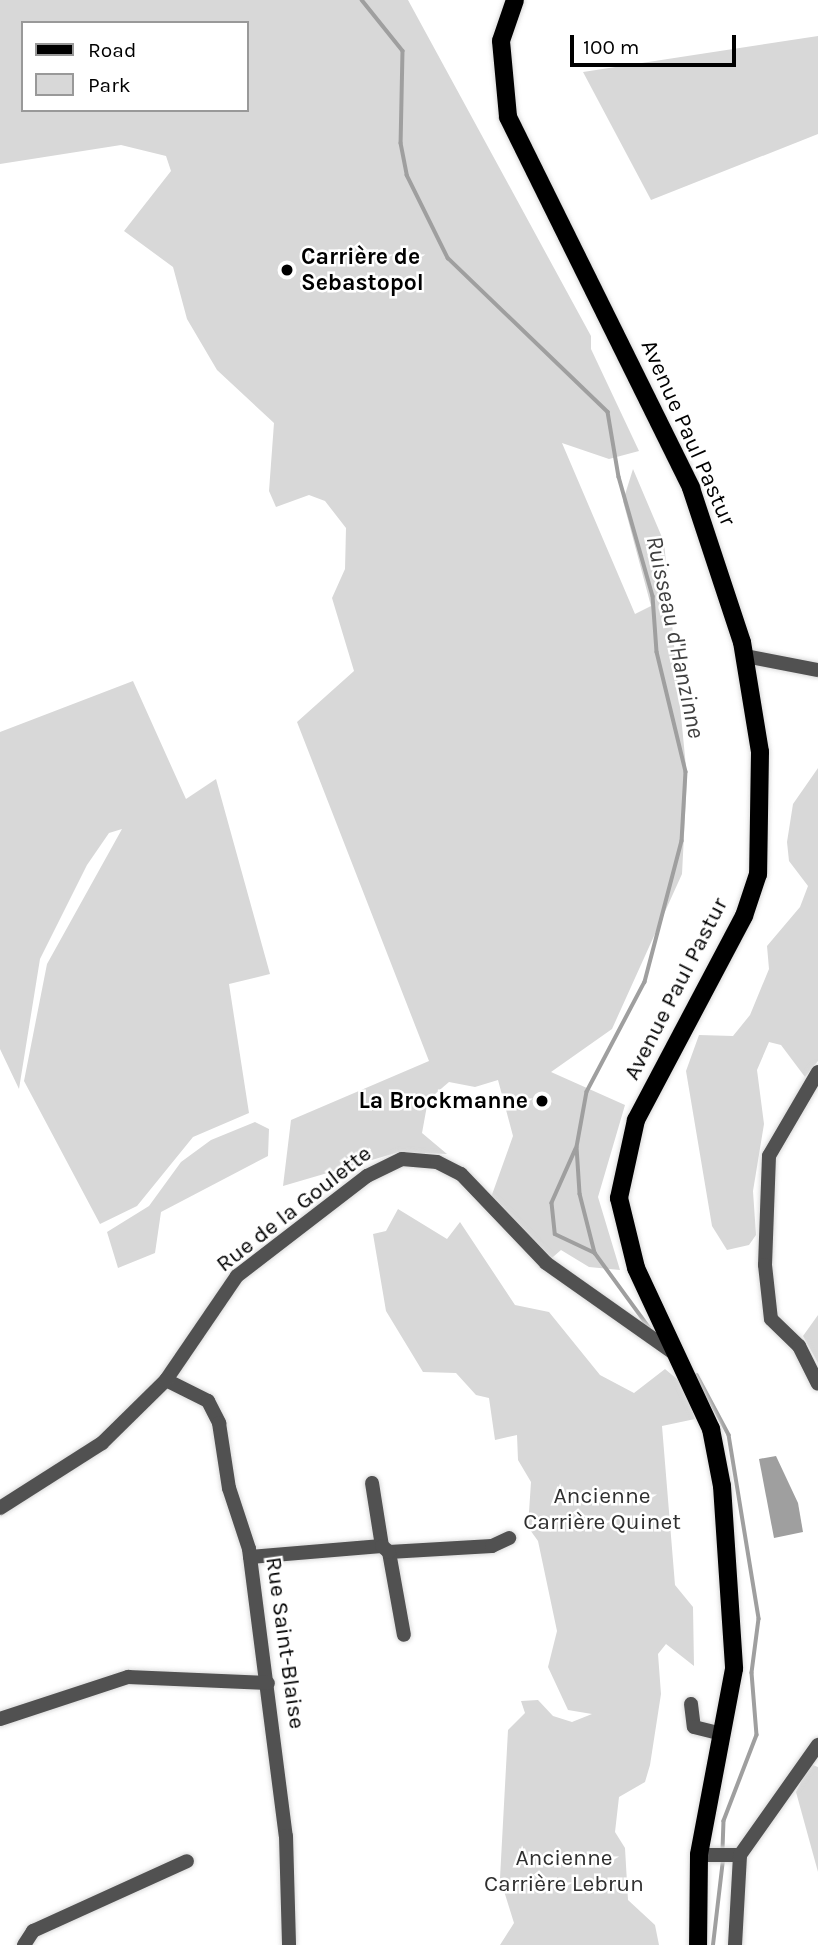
<!DOCTYPE html>
<meta charset="utf-8">
<style>
body{margin:0}
#map{position:relative;width:818px;height:1945px;overflow:hidden;background:#fff;font-family:Karla,sans-serif}
div>[style]{position:absolute}
[style*='--x']{left:calc(var(--x)*1px);top:calc(var(--y)*1px);width:calc(var(--w)*1px);rotate:calc(var(--a)*1deg)}
.green>*{inset:0;background:#d8d8d8}
.water>*{inset:0;background:#9f9f9f}
.stream>*{height:3.5px;margin:-1.75px;padding:0 1.75px;transform-origin:1.75px;border-radius:1.75px;background:#9f9f9f}
.roads{filter:drop-shadow(0 0 2px #dbdbdb) drop-shadow(0 0 2px #dbdbdb)}
.minor>*{height:14px;margin:-7px;padding:0 7px;transform-origin:7px;border-radius:7px;background:#515151}
.major>*{height:18px;margin:-9px;padding:0 9px;transform-origin:9px;border-radius:9px;background:#000}
.dots>*{width:19px;height:19px;translate:-50% -50%;box-sizing:border-box;border:4px solid #fff;border-radius:50%}
span{translate:-50% -50%;white-space:nowrap;text-align:center;line-height:1.15;-webkit-text-stroke:5px #fff;paint-order:stroke}
.poi-label{font-size:23px;color:#000;font-weight:700}
.left{translate:0 -50%;text-align:left}
.right{translate:-100% -50%;text-align:right}
.street-label{font-size:23px;color:#000}
.park-label{font-size:23px;color:#2f2f2f}
.water-label{font-size:24px;color:#404040;font-style:italic}
.legend{position:absolute;left:21px;top:21px;width:228px;height:91px;box-sizing:border-box;background:#fff;border:2px solid #999;margin:0;padding:9px 12px;list-style:none;font-size:21px;color:#000}
.legend li{display:flex;align-items:center;gap:14px;height:35px}
.legend b{width:35px;border:2px solid #999}
.scale{position:absolute;left:570px;top:35px;width:166px;height:32px;box-sizing:border-box;border:4px solid #000;border-top:0;padding-left:9px;font-size:21px;line-height:24px;white-space:nowrap;color:#000;-webkit-text-stroke:5px #fff;paint-order:stroke}
</style>
<div id="map">
<div class="green">
<i style="clip-path:polygon(evenodd,0 0,408px 0,591px 336px,591px 349px,639px 451px,609px 459px,562px 443px,635px 614px,651px 606px,623px 501px,633px 469px,664px 542px,687px 777px,682px 874px,612px 1029px,551px 1072px,625px 1105px,598px 1197px,620px 1270px,589px 1267px,561px 1250px,546px 1263px,489px 1203px,513px 1136px,498px 1080px,475px 1087px,449px 1082px,428px 1100px,422px 1133px,447px 1154px,399px 1152px,283px 1186px,291px 1120px,429px 1061px,297px 722px,354px 671px,332px 598px,345px 569px,346px 528px,325px 501px,309px 495px,276px 507px,269px 491px,274px 423px,217px 370px,187px 319px,173px 267px,124px 231px,171px 171px,166px 156px,121px 145px,0 164px,0 0,23px 23px,247px 23px,247px 110px,23px 110px,23px 23px)"></i>
<i style="clip-path:polygon(818px 36px,818px 134px,651px 200px,583px 72px)"></i>
<i style="clip-path:polygon(133px 681px,186px 799px,216px 779px,270px 974px,229px 984px,249px 1113px,193px 1137px,137px 1206px,100px 1224px,24px 1081px,47px 964px,122px 829px,109px 833px,87px 865px,40px 959px,19px 1089px,0 1049px,0 732px)"></i>
<i style="clip-path:polygon(818px 768px,818px 1061px,805px 1077px,781px 1045px,769px 1042px,757px 1070px,764px 1124px,753px 1191px,756px 1235px,749px 1245px,727px 1250px,712px 1226px,686px 1071px,699px 1035px,733px 1036px,750px 1015px,769px 969px,767px 946px,800px 907px,808px 886px,789px 861px,787px 842px,793px 804px)"></i>
<i style="clip-path:polygon(255px 1122px,269px 1129px,268px 1156px,161px 1212px,155px 1253px,118px 1268px,107px 1232px,149px 1206px,181px 1162px,211px 1140px)"></i>
<i style="clip-path:polygon(398px 1209px,447px 1239px,460px 1222px,515px 1305px,549px 1312px,600px 1375px,634px 1393px,665px 1369px,683px 1384px,695px 1419px,662px 1426px,675px 1585px,693px 1607px,694px 1666px,666px 1644px,658px 1654px,661px 1694px,650px 1765px,645px 1782px,619px 1797px,615px 1832px,625px 1848px,628px 1900px,655px 1925px,659px 1945px,500px 1945px,514px 1923px,500px 1878px,508px 1730px,525px 1713px,521px 1701px,538px 1700px,553px 1716px,572px 1722px,592px 1714px,568px 1710px,548px 1667px,557px 1631px,538px 1541px,528px 1527px,531px 1482px,518px 1460px,517px 1435px,495px 1440px,489px 1398px,476px 1395px,456px 1373px,423px 1372px,386px 1311px,373px 1234px,386px 1231px)"></i>
<i style="clip-path:polygon(818px 1315px,818px 1363px,803px 1336px)"></i>
<i style="clip-path:polygon(810px 1764px,818px 1767px,818px 1872px,796px 1792px)"></i>
</div>
<div class="water">
<i style="clip-path:polygon(776px 1456px,798px 1503px,803px 1532px,774px 1538px,759px 1459px)"></i>
</div>
<div class="stream">
<i style="--x:362;--y:0;--w:65;--a:51.2"></i>
<i style="--x:403;--y:51;--w:92;--a:91.2"></i>
<i style="--x:401;--y:143;--w:33;--a:79"></i>
<i style="--x:407;--y:175;--w:93;--a:63.7"></i>
<i style="--x:448;--y:258;--w:222;--a:43.9"></i>
<i style="--x:608;--y:412;--w:66;--a:80.4"></i>
<i style="--x:619;--y:477;--w:124;--a:74.1"></i>
<i style="--x:653;--y:596;--w:56;--a:85.9"></i>
<i style="--x:657;--y:652;--w:123;--a:76.4"></i>
<i style="--x:686;--y:772;--w:69;--a:93.3"></i>
<i style="--x:682;--y:841;--w:146;--a:104.7"></i>
<i style="--x:645;--y:982;--w:124;--a:117.8"></i>
<i style="--x:587;--y:1092;--w:56;--a:100.3"></i>
<i style="--x:577;--y:1147;--w:47;--a:86.3"></i>
<i style="--x:580;--y:1194;--w:61;--a:75.7"></i>
<i style="--x:595;--y:1253;--w:92;--a:53.9"></i>
<i style="--x:576;--y:1149;--w:59;--a:114"></i>
<i style="--x:552;--y:1203;--w:31;--a:84"></i>
<i style="--x:555;--y:1234;--w:44;--a:25.4"></i>
<i style="--x:697;--y:1375;--w:68;--a:61.9"></i>
<i style="--x:729;--y:1435;--w:186;--a:80.7"></i>
<i style="--x:759;--y:1619;--w:54;--a:97.4"></i>
<i style="--x:752;--y:1673;--w:62;--a:85.4"></i>
<i style="--x:757;--y:1735;--w:92;--a:111"></i>
<i style="--x:724;--y:1821;--w:31;--a:92"></i>
<i style="--x:713;--y:1945;--w:86;--a:-83.3"></i>
</div>
<div class="roads">
<div class="minor">
<i style="--x:745;--y:656;--w:74;--a:10.9"></i>
<i style="--x:818;--y:1072;--w:97;--a:120.3"></i>
<i style="--x:769;--y:1156;--w:109;--a:92.1"></i>
<i style="--x:765;--y:1265;--w:54;--a:83.7"></i>
<i style="--x:771;--y:1319;--w:39;--a:44"></i>
<i style="--x:799;--y:1346;--w:42;--a:63.4"></i>
<i style="--x:166;--y:1380;--w:47;--a:26.6"></i>
<i style="--x:208;--y:1401;--w:25;--a:63"></i>
<i style="--x:219;--y:1423;--w:66;--a:81.3"></i>
<i style="--x:229;--y:1488;--w:64;--a:71.8"></i>
<i style="--x:249;--y:1549;--w:289;--a:82.7"></i>
<i style="--x:286;--y:1836;--w:109;--a:88.4"></i>
<i style="--x:372;--y:1483;--w:64;--a:81"></i>
<i style="--x:0;--y:1508;--w:121;--a:-32.5"></i>
<i style="--x:102;--y:1443;--w:90;--a:-44.5"></i>
<i style="--x:166;--y:1380;--w:126;--a:-55.7"></i>
<i style="--x:237;--y:1276;--w:164;--a:-37.6"></i>
<i style="--x:367;--y:1176;--w:39;--a:-26"></i>
<i style="--x:402;--y:1159;--w:35;--a:5"></i>
<i style="--x:437;--y:1162;--w:27;--a:27"></i>
<i style="--x:461;--y:1174;--w:123;--a:46.3"></i>
<i style="--x:546;--y:1263;--w:158;--a:35.2"></i>
<i style="--x:389;--y:1552;--w:103;--a:-3.3"></i>
<i style="--x:492;--y:1546;--w:19;--a:-25"></i>
<i style="--x:389;--y:1552;--w:84;--a:79.8"></i>
<i style="--x:250;--y:1557;--w:132;--a:-4.8"></i>
<i style="--x:382;--y:1546;--w:9;--a:41"></i>
<i style="--x:691;--y:1704;--w:23;--a:83"></i>
<i style="--x:694;--y:1727;--w:29;--a:14"></i>
<i style="--x:0;--y:1719;--w:135;--a:-18.2"></i>
<i style="--x:128;--y:1677;--w:140;--a:2.5"></i>
<i style="--x:699;--y:1855;--w:41;--a:0"></i>
<i style="--x:24;--y:1945;--w:17;--a:-57"></i>
<i style="--x:33;--y:1931;--w:169;--a:-24.4"></i>
<i style="--x:735;--y:1945;--w:90;--a:-86.8"></i>
<i style="--x:740;--y:1855;--w:135;--a:-54.7"></i>
</div>
<div class="major">
<i style="--x:515;--y:0;--w:43;--a:108.9"></i>
<i style="--x:501;--y:41;--w:76;--a:84.7"></i>
<i style="--x:508;--y:117;--w:414;--a:63.7"></i>
<i style="--x:691;--y:488;--w:162;--a:71.7"></i>
<i style="--x:742;--y:642;--w:111;--a:80.7"></i>
<i style="--x:760;--y:752;--w:122;--a:90.9"></i>
<i style="--x:758;--y:874;--w:44;--a:108.4"></i>
<i style="--x:744;--y:916;--w:231;--a:117.9"></i>
<i style="--x:636;--y:1120;--w:80;--a:102.3"></i>
<i style="--x:619;--y:1198;--w:72;--a:76.3"></i>
<i style="--x:636;--y:1268;--w:178;--a:65"></i>
<i style="--x:711;--y:1429;--w:58;--a:79.1"></i>
<i style="--x:722;--y:1486;--w:183;--a:86.2"></i>
<i style="--x:734;--y:1669;--w:189;--a:100.7"></i>
<i style="--x:699;--y:1855;--w:90;--a:90.6"></i>
</div>
</div>
<div class="dots">
<i style="left:287px;top:270px;background:#000"></i>
<i style="left:542px;top:1101px;background:#000"></i>
</div>
<div class="poi-label">
<span class="left" style="left:301px;top:270px">Carrière de<br>Sebastopol</span>
<span class="right" style="left:528px;top:1101px">La Brockmanne</span>
</div>
<div class="street-label">
<span style="left:688px;top:433px;rotate:66deg">Avenue Paul Pastur</span>
<span style="left:676px;top:989px;rotate:-63deg">Avenue Paul Pastur</span>
<span style="left:294px;top:1209px;rotate:-38deg">Rue de la Goulette</span>
<span style="left:285px;top:1643px;rotate:82deg">Rue Saint-Blaise</span>
</div>
<div class="park-label">
<span style="left:602px;top:1509px">Ancienne<br>Carrière Quinet</span>
<span style="left:564px;top:1871px">Ancienne<br>Carrière Lebrun</span>
</div>
<div class="water-label">
<span style="left:675px;top:637px;rotate:78deg">Ruisseau d'Hanzinne</span>
</div>
<ul class="legend">
<li><b style="height:9px;background:#000"></b>Road</li>
<li><b style="height:19px;background:#d8d8d8"></b>Park</li>
</ul>
<div class="scale">100 m</div>
</div>
